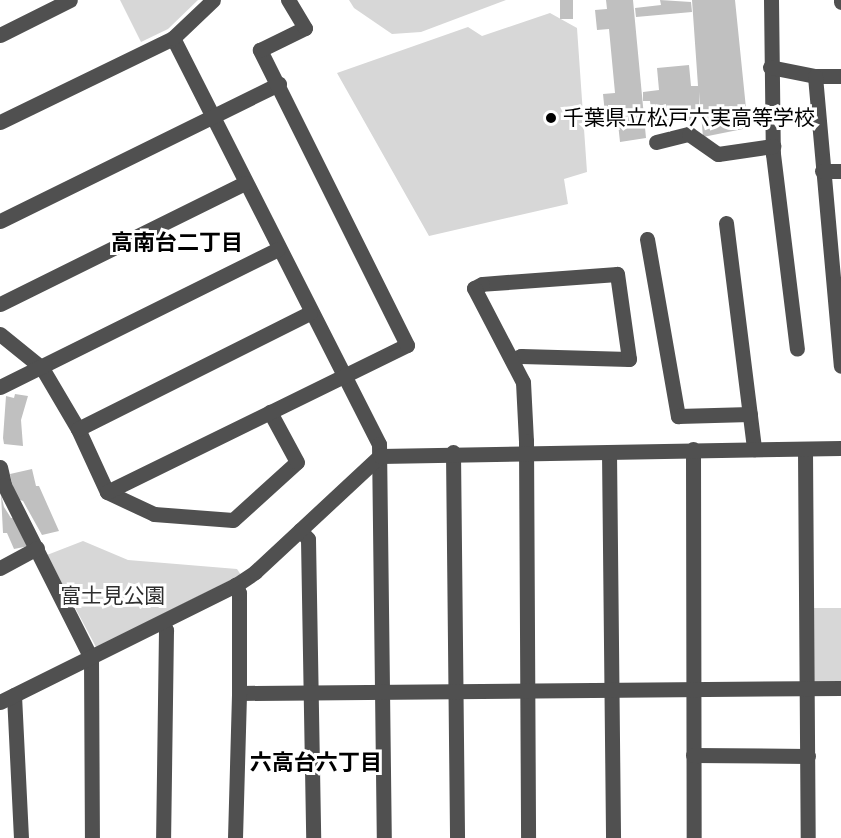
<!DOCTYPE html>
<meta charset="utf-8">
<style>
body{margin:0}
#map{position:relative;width:841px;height:838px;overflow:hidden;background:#fff;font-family:"Work Sans","Noto Sans JP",sans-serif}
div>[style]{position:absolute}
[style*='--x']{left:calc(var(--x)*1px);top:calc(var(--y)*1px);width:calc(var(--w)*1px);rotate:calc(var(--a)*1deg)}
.green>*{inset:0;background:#d7d7d7;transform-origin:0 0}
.building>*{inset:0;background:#c0c0c0;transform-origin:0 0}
.minor>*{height:15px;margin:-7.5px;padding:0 7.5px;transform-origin:7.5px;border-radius:7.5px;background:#505050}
.dots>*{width:16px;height:16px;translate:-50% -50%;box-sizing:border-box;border:3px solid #fff;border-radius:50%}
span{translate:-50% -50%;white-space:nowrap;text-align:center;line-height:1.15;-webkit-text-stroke:6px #fff;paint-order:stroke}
.poi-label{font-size:21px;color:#000}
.left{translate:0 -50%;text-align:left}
.park-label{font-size:21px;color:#2e2e2e}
.neighbourhood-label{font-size:22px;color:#000;font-weight:700}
</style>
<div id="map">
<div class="green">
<i style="clip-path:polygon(120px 0,198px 0,168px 29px,141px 42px)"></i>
<i style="clip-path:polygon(349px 0,506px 0,421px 32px,392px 34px,354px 8px)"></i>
<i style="clip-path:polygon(550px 13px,577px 28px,587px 172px,564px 179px,568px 204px,429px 236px,337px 73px,468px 27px,482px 36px)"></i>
<i style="clip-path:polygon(83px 541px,128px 560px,237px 569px,241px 575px,96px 647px,47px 555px)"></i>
<i style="left:841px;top:608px;width:80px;height:34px;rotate:90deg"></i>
</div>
<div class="building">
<i style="left:560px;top:0;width:13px;height:19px"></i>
<i style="clip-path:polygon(606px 0,633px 0,646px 138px,620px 142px,617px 114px,605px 114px,603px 94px,615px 93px,609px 29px,597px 30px,595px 10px,607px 9px)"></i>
<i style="clip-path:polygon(660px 0,691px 2px,692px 12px,636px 17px,635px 8px,661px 5px)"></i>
<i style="clip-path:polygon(692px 0,735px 0,748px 128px,703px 137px,699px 92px,700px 119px,653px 124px,650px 101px,643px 101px,643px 92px,659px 90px,657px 68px,689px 65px,691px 86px,698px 86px)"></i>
<i style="clip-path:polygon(15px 394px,28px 396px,21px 420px,23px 446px,4px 444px,3px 438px,6px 396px,14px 398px)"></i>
<i style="clip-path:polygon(32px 469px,36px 486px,39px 486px,59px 531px,42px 535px,23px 501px,15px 498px,10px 474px)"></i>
<i style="clip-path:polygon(1px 494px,4px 507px,11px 518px,15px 518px,29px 546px,14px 549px,7px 533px,3px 533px)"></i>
</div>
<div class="minor">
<i style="--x:771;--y:0;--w:154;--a:89.3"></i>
<i style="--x:773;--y:154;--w:196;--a:83"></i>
<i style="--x:841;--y:0;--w:2;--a:90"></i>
<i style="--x:0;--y:35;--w:78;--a:-26.6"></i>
<i style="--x:173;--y:38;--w:455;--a:63.1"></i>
<i style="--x:379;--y:444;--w:394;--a:89.3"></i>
<i style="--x:770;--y:67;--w:46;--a:11.3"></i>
<i style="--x:815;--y:76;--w:26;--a:0"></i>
<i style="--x:815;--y:76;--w:291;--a:84.9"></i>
<i style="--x:0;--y:122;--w:192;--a:-25.9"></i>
<i style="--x:173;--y:38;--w:55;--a:-43.5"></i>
<i style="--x:656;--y:142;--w:34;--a:-14"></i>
<i style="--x:689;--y:134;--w:35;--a:35"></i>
<i style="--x:718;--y:154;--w:56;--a:-8.3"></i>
<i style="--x:822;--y:171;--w:19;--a:0"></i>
<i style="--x:0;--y:221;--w:311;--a:-26.2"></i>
<i style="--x:726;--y:223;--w:228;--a:82.9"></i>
<i style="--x:647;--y:239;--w:180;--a:80.1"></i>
<i style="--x:678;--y:416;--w:72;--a:-1.6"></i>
<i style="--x:0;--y:304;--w:273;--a:-26.3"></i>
<i style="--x:0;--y:334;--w:54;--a:39"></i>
<i style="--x:42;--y:368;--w:71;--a:59.5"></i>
<i style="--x:78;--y:429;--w:69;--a:65.3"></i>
<i style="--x:107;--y:492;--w:52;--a:25.1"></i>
<i style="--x:154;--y:514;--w:79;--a:4.3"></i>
<i style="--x:233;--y:520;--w:86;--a:-42.2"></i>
<i style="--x:297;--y:462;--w:57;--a:-118.4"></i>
<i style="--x:512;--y:360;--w:10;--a:-24"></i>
<i style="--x:521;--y:356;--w:108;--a:1.6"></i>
<i style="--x:629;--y:359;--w:86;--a:-98"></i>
<i style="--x:617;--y:274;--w:135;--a:175.8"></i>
<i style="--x:482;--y:284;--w:9;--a:153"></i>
<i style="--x:474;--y:288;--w:106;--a:62.5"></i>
<i style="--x:523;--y:382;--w:59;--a:87.1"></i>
<i style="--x:526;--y:441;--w:397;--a:89.7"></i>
<i style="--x:0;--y:387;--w:310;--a:-26.4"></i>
<i style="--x:78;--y:429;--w:259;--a:-26.6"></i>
<i style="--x:693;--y:449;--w:389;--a:89.9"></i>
<i style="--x:805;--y:450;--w:388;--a:89.6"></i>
<i style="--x:453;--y:452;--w:386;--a:89.4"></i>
<i style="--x:609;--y:452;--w:386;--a:89.4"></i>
<i style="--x:0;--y:467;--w:18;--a:77"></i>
<i style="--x:4;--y:485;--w:194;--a:63.3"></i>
<i style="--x:91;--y:658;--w:180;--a:89.7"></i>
<i style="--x:107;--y:492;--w:334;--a:-26.1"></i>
<i style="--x:407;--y:345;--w:330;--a:-116.5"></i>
<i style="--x:260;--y:50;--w:50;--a:-26.1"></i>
<i style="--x:305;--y:28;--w:33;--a:-121"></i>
<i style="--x:300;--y:530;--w:12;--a:48"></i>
<i style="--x:308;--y:539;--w:299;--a:89"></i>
<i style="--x:0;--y:568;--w:42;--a:-28.4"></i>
<i style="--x:163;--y:623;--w:8;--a:67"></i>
<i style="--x:166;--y:630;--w:208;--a:90.8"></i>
<i style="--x:239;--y:693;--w:602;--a:-0.48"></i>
<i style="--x:14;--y:695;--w:143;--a:87.2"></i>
<i style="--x:0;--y:702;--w:263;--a:-26.4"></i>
<i style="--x:236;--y:585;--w:23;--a:-34"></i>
<i style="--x:255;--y:572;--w:171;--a:-42.9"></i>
<i style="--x:380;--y:456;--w:461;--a:-1"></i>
<i style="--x:693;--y:755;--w:115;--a:0.5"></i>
<i style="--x:235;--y:838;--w:145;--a:-88.4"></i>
<i style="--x:239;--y:693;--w:100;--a:-90"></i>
<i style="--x:239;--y:593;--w:9;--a:-111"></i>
</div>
<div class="dots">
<i style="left:551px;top:118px;background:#000"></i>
</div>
<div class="poi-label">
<span class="left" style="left:563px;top:118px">千葉県立松戸六実高等学校</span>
</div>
<div class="park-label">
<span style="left:113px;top:596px">富士見公園</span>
</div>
<div class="neighbourhood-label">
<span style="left:177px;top:243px">高南台二丁目</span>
<span style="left:316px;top:763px">六高台六丁目</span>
</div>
</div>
